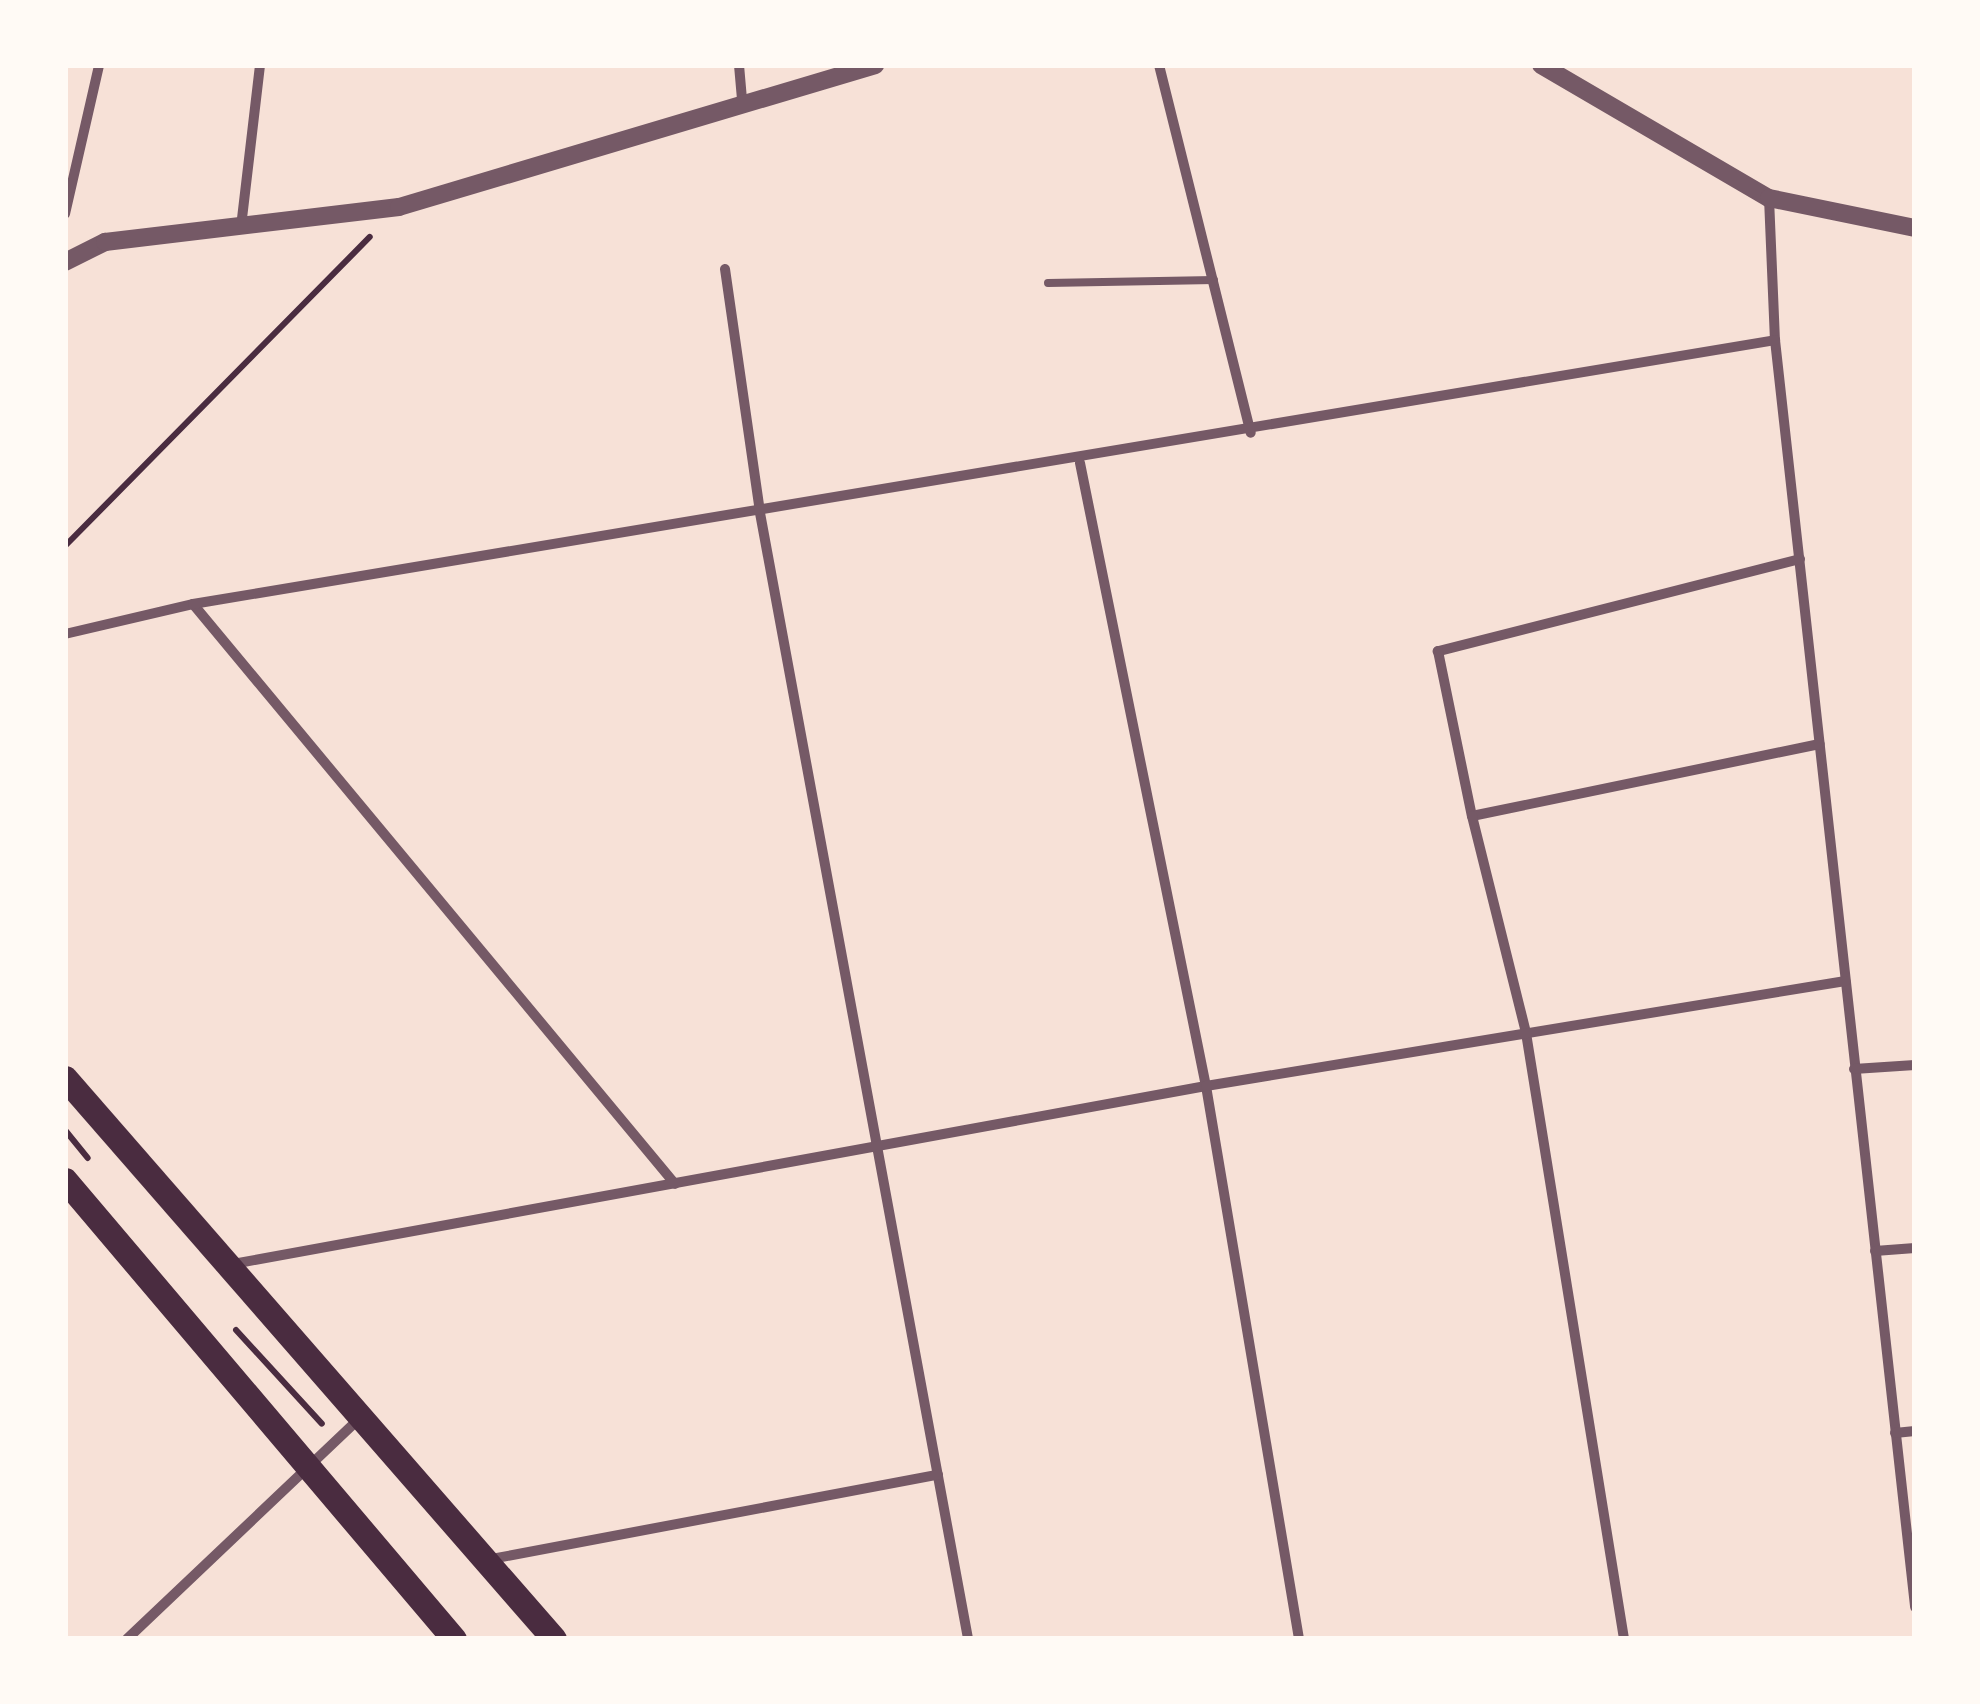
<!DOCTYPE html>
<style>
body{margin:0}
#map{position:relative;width:1980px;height:1704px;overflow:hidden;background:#f7e1d7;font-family:Lato,sans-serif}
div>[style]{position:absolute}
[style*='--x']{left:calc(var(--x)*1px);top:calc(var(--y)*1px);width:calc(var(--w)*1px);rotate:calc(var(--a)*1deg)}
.path>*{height:6px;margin:-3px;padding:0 3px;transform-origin:3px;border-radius:3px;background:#4a2c40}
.service>*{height:8px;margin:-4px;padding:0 4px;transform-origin:4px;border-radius:4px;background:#755966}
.minor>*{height:10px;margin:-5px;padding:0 5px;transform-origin:5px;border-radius:5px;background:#755966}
.tertiary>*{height:18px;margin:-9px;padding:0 9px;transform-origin:9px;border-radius:9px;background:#755966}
.primary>*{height:25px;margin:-12.5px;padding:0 12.5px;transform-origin:12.5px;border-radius:12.5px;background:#4a2c40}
span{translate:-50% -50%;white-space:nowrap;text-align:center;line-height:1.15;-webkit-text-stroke:10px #fffaf5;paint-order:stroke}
.frame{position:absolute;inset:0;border:68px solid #fffaf5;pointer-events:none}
</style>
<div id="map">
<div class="path">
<i style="--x:65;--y:546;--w:434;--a:-45.4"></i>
<i style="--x:65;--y:1130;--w:36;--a:51"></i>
<i style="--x:236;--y:1330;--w:127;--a:47.5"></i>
</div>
<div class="service">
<i style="--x:1048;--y:283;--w:166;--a:-1"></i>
</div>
<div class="minor">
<i style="--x:739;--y:65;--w:35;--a:85"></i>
<i style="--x:1159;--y:65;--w:379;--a:76"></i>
<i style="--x:1769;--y:198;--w:142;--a:87.6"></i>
<i style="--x:1775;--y:340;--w:1275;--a:83.69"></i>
<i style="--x:65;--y:214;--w:153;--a:-77.1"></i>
<i style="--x:241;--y:227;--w:163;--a:-83.3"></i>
<i style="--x:725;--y:269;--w:246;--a:81.8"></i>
<i style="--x:760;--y:513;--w:1145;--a:79.53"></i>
<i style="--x:1080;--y:463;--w:636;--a:78.57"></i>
<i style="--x:1206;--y:1086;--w:561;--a:80.45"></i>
<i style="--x:1800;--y:559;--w:374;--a:165.7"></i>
<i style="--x:1438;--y:651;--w:168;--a:78.4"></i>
<i style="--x:1472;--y:816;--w:355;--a:-11.7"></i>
<i style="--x:193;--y:604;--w:754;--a:50.27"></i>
<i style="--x:65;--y:634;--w:131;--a:-13.2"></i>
<i style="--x:193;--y:604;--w:1604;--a:-9.47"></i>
<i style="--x:1472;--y:816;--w:224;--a:76"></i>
<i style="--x:1526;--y:1033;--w:614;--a:80.81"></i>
<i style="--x:1854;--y:1069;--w:61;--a:-3.8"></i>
<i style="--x:1875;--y:1251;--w:40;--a:-4.3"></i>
<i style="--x:233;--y:1264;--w:989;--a:-10.37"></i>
<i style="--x:1206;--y:1086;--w:648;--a:-9.33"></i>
<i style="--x:1895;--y:1433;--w:20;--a:-6"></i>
<i style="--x:486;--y:1560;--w:460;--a:-10.7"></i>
<i style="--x:127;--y:1639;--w:323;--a:-43.5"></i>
</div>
<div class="tertiary">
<i style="--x:1541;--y:65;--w:264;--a:30.3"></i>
<i style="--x:1769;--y:198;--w:149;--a:11.6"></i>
<i style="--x:65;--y:262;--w:45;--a:-26.6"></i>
<i style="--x:105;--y:242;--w:296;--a:-6.8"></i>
<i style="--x:399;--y:207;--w:497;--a:-16.6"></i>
</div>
<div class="primary">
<i style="--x:65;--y:1078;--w:744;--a:48.92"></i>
<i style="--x:65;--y:1180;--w:602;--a:49.72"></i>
</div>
<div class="frame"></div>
</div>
